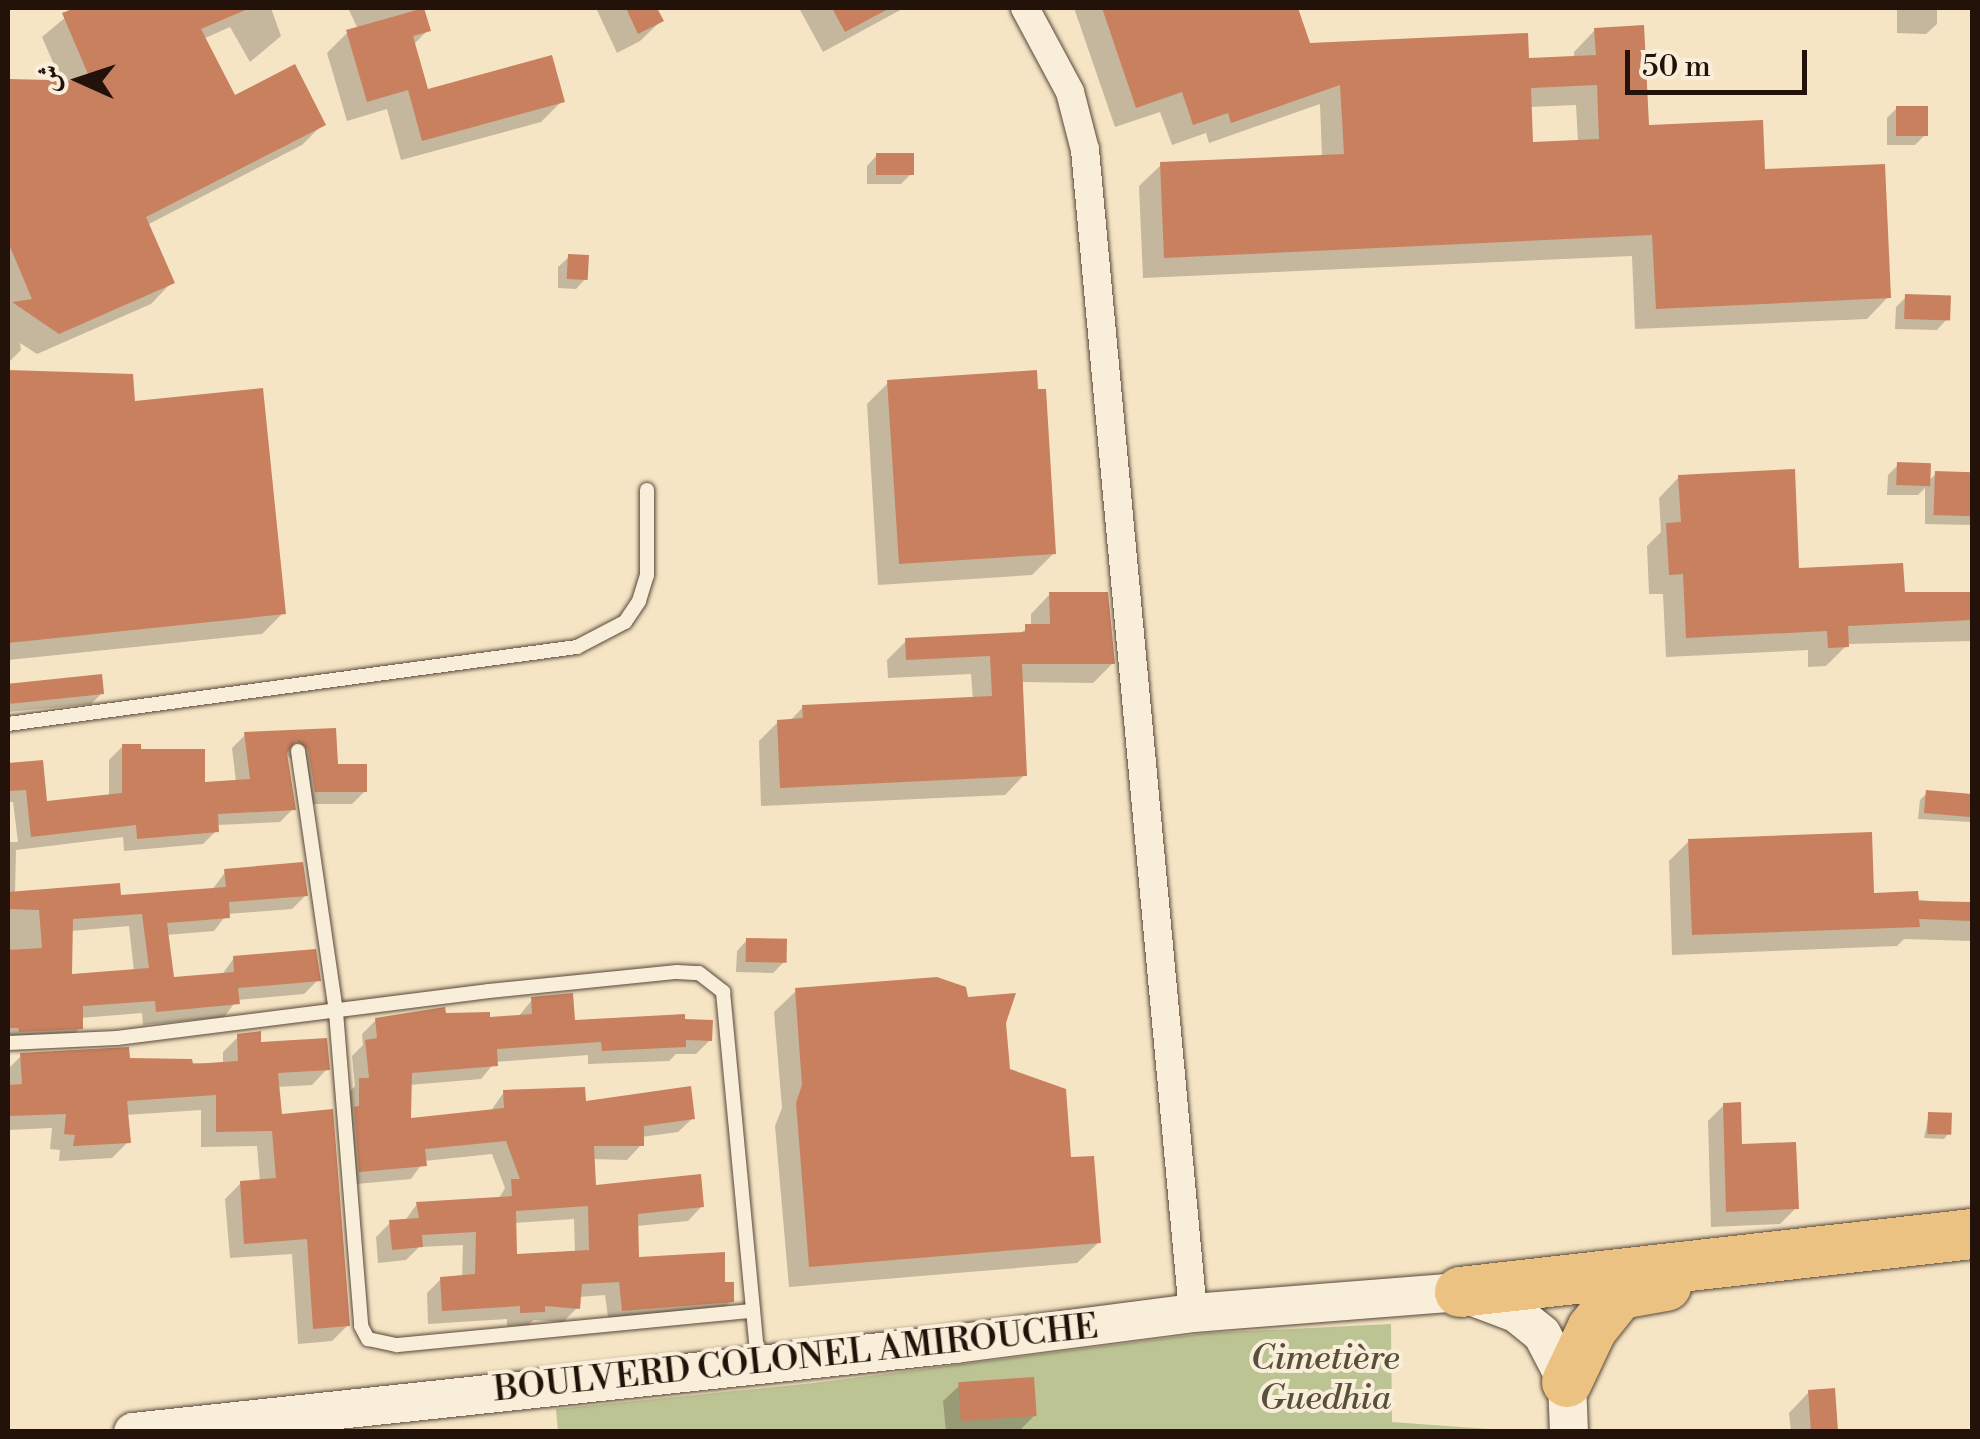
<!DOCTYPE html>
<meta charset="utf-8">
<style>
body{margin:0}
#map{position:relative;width:1980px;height:1439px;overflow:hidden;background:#f6e5c5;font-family:"Libre Bodoni",Amiri,serif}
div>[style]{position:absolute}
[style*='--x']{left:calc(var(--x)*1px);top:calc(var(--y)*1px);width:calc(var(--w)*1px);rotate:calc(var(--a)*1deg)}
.green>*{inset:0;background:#bdc494}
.shadow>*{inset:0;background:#0003}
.building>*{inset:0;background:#c9805e;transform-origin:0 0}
.roads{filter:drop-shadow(0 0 2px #584739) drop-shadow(0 0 2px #584739)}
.lane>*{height:14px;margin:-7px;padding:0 7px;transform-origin:7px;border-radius:7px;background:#f9eed9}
.street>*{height:28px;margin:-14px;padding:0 14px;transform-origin:14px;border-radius:14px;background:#f9eed9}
.secondary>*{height:38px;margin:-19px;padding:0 19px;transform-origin:19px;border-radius:19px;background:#f9eed9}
.highway>*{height:50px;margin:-25px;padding:0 25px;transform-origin:25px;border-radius:25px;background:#ebc282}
span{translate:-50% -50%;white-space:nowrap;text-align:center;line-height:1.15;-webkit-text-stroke:8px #f9eed9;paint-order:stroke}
.street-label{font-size:35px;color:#23120a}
.park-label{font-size:35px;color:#59503a;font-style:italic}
.frame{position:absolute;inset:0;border:10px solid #23120a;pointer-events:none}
.north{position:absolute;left:30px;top:30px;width:100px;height:100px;-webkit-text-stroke:8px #f9eed9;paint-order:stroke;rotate:273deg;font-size:28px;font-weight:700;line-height:40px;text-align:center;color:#23120a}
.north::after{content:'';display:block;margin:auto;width:35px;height:45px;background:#23120a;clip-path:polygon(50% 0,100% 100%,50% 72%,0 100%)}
.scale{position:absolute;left:1625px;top:50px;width:182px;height:45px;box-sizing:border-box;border:5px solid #23120a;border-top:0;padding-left:12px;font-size:30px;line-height:35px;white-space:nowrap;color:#23120a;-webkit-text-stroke:8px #f9eed9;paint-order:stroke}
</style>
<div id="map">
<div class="green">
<i style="clip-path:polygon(1391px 1324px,1392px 1422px,1528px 1432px,558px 1432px,556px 1409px,814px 1383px,1206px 1333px)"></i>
</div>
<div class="shadow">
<i style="clip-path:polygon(71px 8px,271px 8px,281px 36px,250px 62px,230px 27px,203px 39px,233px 99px,323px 124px,302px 145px,147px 225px,172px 282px,151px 304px,37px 354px,20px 343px,21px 350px,8px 363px,8px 82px,62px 83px,42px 37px,73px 11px)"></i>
<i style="clip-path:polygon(348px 8px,421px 8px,428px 30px,413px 45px,426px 92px,562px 101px,541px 122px,401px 160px,387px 109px,347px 121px,327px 53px,348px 32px,358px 29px)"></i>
<i style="clip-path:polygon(596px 8px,655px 8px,661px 21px,640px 41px,617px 53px)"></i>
<i style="clip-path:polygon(799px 8px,904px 8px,823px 52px)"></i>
<i style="clip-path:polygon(evenodd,1074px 8px,1295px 8px,1308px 45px,1526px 61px,1574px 58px,1574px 52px,1595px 30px,1646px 128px,1763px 172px,1888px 297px,1867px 319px,1635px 329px,1632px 256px,1143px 278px,1139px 186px,1161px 165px,1322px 157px,1320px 104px,1209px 143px,1206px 133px,1172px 145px,1160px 112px,1115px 127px,1074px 8px,1576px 105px,1578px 142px,1531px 144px,1529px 107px,1576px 105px)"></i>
<i style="clip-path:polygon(1897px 8px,1937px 8px,1937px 24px,1926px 34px,1897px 33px)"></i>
<i style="clip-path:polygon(1897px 108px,1925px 135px,1915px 145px,1887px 145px,1887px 118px)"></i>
<i style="clip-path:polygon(877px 155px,911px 174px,901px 184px,867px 184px,867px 166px)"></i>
<i style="clip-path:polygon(569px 257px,586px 278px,576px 289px,558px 288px,558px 267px)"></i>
<i style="clip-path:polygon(1906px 297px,1947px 319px,1937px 330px,1895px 329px,1896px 307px)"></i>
<i style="clip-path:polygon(8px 373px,131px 376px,133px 404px,283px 613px,262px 634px,8px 660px)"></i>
<i style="clip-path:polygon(888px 383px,1054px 553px,1032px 575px,878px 585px,867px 404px)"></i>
<i style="clip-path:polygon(1898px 465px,1928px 481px,1936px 474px,1972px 474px,1972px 525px,1925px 524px,1925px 488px,1918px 495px,1887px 495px,1888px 475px)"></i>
<i style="clip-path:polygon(1679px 477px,1797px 571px,1903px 595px,1972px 595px,1972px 641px,1848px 644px,1826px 666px,1808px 667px,1808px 650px,1666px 657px,1663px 594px,1649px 594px,1647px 546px,1661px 532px,1659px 498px)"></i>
<i style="clip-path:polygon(1050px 594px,1113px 663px,1093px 683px,1020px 682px,1024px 775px,1005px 795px,761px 806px,759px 741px,778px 722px,789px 722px,803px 707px,973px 700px,971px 674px,888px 678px,887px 660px,906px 641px,1017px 635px,1031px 626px,1031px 614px)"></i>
<i style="clip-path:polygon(99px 677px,101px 694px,91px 704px,8px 712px,8px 686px)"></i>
<i style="clip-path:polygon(evenodd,334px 730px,336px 766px,365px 791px,352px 804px,302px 804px,296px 762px,285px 754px,293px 809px,280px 822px,216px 825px,216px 831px,203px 844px,124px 851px,123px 837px,16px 850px,15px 894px,118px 898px,212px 890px,226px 871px,306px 895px,292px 909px,227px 914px,214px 931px,166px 935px,171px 980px,221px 976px,234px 958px,318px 980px,304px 994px,237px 1000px,224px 1017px,143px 1025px,142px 1013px,80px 1018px,80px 1028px,66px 1042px,8px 1043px,8px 842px,18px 842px,13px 802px,8px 802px,8px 766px,41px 762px,45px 804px,109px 797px,109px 760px,123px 746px,202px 784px,236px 782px,232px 748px,245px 735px,334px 730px,129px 926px,134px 972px,70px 977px,71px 931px,129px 926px)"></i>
<i style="clip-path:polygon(1927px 793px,1972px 795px,1972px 822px,1918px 819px,1920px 800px)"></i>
<i style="clip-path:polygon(1689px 841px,1872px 895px,1972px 905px,1972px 941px,1904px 939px,1897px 946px,1672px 955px,1669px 861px)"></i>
<i style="clip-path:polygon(747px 940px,784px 962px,773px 973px,736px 972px,737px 951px)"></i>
<i style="clip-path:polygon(796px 991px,965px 1000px,1003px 1023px,1007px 1071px,1069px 1160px,1099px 1242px,1077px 1263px,789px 1287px,775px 1126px,782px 1108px,774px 1012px)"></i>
<i style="clip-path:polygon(evenodd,532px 1000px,573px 1022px,710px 1040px,696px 1054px,676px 1054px,669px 1061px,588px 1064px,588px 1055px,495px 1062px,481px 1079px,409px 1085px,408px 1120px,490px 1112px,504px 1092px,693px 1118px,678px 1132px,641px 1137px,641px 1145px,627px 1160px,592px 1159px,593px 1188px,702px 1206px,688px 1221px,636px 1226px,637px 1259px,722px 1284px,732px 1300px,718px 1315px,609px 1324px,605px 1295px,578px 1297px,577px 1308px,563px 1322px,534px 1320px,528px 1325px,507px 1326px,507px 1319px,428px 1324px,427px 1293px,441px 1279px,462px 1278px,463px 1245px,419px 1247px,406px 1260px,378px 1263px,376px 1237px,390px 1223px,404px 1222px,417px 1204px,498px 1200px,505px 1188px,492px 1154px,424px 1161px,411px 1179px,346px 1185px,346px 1095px,355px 1086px,352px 1056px,363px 1045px,362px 1034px,376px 1020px,518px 1017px,532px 1000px,574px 1219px,575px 1253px,515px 1257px,514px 1223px,574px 1219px)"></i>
<i style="clip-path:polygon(239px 1036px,327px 1069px,312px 1085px,277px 1087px,279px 1117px,348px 1325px,332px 1341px,298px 1344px,292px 1254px,230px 1258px,225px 1199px,241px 1183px,260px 1182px,257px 1146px,201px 1147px,201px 1110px,125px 1115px,128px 1142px,112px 1158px,59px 1161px,60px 1150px,50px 1149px,52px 1128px,8px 1130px,8px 1069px,21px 1056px,223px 1064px,223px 1052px)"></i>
<i style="clip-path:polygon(1724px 1105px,1740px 1146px,1796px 1208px,1780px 1224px,1711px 1227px,1708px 1121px)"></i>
<i style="clip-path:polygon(1929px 1114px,1948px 1134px,1944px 1139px,1924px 1138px)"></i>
<i style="clip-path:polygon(959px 1386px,1035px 1415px,1019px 1431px,946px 1432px,943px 1401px)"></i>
<i style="clip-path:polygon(1809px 1392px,1836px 1432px,1791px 1432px,1789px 1413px)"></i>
</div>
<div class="building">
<i style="clip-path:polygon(75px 8px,250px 8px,201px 29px,235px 95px,295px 64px,326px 125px,146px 217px,175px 283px,59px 334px,12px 302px,32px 299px,8px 242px,8px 79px,91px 81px,62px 13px)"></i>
<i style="clip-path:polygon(424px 8px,431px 31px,413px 36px,428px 89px,552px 55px,565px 102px,422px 141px,408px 90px,367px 102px,346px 30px)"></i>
<i style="clip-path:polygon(626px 8px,657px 8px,664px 21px,638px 34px)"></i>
<i style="clip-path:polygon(832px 8px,890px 8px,845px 32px)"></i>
<i style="clip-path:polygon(evenodd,1102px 8px,1298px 8px,1310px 43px,1528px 33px,1529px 58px,1596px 55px,1594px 28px,1644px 25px,1649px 125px,1763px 120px,1765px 169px,1885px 164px,1891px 298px,1656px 309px,1652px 235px,1164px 258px,1160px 162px,1344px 154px,1340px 85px,1231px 123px,1228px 113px,1193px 125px,1182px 92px,1136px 108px,1102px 8px,1597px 85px,1599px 139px,1533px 142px,1531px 88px,1597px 85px)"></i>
<i style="left:1896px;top:106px;width:32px;height:30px"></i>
<i style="left:876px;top:153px;width:38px;height:22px"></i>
<i style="left:568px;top:254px;width:21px;height:25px;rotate:3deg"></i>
<i style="left:1905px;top:294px;width:46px;height:25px;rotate:2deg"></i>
<i style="clip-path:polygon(8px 370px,133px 374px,135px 401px,263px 388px,286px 614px,8px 643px)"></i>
<i style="clip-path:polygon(1037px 370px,1038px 389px,1046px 389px,1056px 554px,899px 564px,887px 380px)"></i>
<i style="left:1897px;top:462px;width:34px;height:23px;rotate:2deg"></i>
<i style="clip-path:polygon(1795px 469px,1799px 568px,1903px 563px,1905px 592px,1972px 592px,1972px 620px,1848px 626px,1849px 647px,1828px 648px,1827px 631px,1686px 638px,1683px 574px,1669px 575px,1666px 523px,1681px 522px,1678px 475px)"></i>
<i style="left:1935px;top:471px;width:37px;height:44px;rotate:2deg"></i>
<i style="clip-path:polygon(1049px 592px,1108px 592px,1115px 664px,1022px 664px,1027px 776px,780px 788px,777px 720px,803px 718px,802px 705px,992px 696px,990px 656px,906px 660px,905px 638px,1025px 632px,1025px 624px,1050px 624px)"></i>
<i style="left:102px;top:674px;width:20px;height:94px;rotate:84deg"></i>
<i style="clip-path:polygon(336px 728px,338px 764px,367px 764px,367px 792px,315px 792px,308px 749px,296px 741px,287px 753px,296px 810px,218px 814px,219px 832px,137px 839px,136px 825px,31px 837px,26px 790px,8px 791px,8px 763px,43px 760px,47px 801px,122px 793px,122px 744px,141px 744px,141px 749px,205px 749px,205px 782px,250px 779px,244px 732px)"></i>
<i style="left:1926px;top:790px;width:46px;height:23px;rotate:5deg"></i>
<i style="clip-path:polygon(1872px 832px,1874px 893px,1918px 891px,1919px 901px,1972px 902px,1972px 921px,1919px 919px,1920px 927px,1692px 935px,1688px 839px)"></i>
<i style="clip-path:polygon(evenodd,303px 862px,308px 896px,229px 902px,230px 918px,167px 923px,174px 977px,234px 972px,233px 956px,316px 949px,321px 981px,238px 988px,240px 1004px,156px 1012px,155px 1001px,83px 1006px,83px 1029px,19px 1032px,18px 1028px,8px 1028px,8px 950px,42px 948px,39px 910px,8px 909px,8px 892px,120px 883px,121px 895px,226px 887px,224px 869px,303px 862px,142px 914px,149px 968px,72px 974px,73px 919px,142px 914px)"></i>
<i style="left:746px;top:938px;width:41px;height:24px;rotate:1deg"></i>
<i style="clip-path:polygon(937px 977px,966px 987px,968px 997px,1016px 993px,1006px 1023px,1010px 1069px,1066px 1089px,1071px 1157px,1094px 1156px,1101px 1243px,809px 1267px,796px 1103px,802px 1085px,795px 988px)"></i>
<i style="clip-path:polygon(evenodd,573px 993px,575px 1020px,685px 1014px,685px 1019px,713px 1020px,712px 1041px,686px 1040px,686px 1047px,602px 1051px,601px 1042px,497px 1049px,498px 1066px,412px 1073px,411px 1118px,504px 1108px,503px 1090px,585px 1087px,586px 1101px,691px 1086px,695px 1119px,644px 1126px,644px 1146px,594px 1146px,596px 1185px,701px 1174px,704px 1207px,638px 1214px,639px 1257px,725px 1252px,725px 1282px,734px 1282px,734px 1302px,622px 1311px,619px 1282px,582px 1284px,580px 1309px,545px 1306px,545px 1312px,520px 1313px,520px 1306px,442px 1311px,440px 1277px,475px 1274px,476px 1232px,422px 1235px,423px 1247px,392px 1250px,389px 1220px,419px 1218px,416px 1202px,512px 1196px,511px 1179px,520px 1179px,506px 1141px,425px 1149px,427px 1166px,359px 1172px,354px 1107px,359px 1106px,359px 1078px,369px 1078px,365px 1040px,377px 1038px,375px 1018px,445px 1007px,446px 1013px,490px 1012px,490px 1017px,532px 1014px,531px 997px,573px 993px,588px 1206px,589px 1250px,517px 1254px,516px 1211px,588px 1206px)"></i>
<i style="clip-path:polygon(261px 1031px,261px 1042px,327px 1038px,330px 1070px,278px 1073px,282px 1114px,333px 1109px,350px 1326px,313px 1329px,307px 1239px,244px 1244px,240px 1181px,276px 1178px,272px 1131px,216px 1132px,216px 1095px,127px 1101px,131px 1143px,73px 1146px,75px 1135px,64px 1134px,66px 1114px,8px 1116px,8px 1085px,22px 1084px,20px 1053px,129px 1047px,130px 1058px,192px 1059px,193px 1064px,238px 1061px,237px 1034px)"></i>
<i style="clip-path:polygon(1741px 1102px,1742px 1144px,1796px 1142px,1799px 1209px,1726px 1212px,1723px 1103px)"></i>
<i style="left:1928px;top:1112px;width:24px;height:22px;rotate:2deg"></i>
<i style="left:1034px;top:1377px;width:39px;height:76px;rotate:86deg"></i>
<i style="left:1835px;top:1388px;width:44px;height:27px;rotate:86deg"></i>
</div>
<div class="roads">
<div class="lane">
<i style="--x:8;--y:724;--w:574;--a:-7.71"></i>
<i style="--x:577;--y:647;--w:54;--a:-27.5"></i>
<i style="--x:625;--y:622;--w:25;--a:-56"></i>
<i style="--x:639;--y:601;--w:27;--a:-73"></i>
<i style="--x:647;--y:575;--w:85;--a:-90"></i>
<i style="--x:298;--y:751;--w:264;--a:81.7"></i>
<i style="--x:336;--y:1012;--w:315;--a:85.4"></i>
<i style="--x:361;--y:1326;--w:15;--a:62"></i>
<i style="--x:368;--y:1339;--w:30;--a:12"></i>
<i style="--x:397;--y:1345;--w:357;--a:-5.5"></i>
<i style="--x:8;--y:1043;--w:109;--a:-2.6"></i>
<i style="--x:117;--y:1038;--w:375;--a:-7.2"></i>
<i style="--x:489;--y:991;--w:189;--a:-5.8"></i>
<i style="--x:677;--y:972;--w:22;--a:3"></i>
<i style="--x:699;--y:973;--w:31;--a:38"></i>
<i style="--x:723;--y:992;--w:374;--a:84.6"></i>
</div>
<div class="street">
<i style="--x:1025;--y:8;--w:95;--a:61.8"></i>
<i style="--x:1070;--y:92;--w:60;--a:75.5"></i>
<i style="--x:1085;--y:150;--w:1168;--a:84.69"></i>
</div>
<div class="secondary">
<i style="--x:133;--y:1432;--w:827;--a:-6.11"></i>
<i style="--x:955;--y:1344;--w:240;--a:-7.4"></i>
<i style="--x:1193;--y:1313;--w:268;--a:-4.5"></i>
<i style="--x:1460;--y:1292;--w:60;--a:20.6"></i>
<i style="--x:1516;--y:1313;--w:33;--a:39"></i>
<i style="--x:1542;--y:1334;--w:54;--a:62.5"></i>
<i style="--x:1567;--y:1382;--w:50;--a:87.7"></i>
</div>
<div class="highway">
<i style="--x:1460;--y:1292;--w:515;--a:-6.46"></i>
<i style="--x:1567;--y:1382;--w:59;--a:-64.7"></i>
<i style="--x:1592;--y:1329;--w:45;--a:-51.3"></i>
<i style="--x:1620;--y:1294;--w:47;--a:-9.9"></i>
</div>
</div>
<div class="street-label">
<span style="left:796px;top:1359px;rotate:-6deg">BOULVERD COLONEL AMIROUCHE</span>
</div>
<div class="park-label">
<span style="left:1325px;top:1379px">Cimetière<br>Guedhia</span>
</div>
<div class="frame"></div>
<div class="north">ش</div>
<div class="scale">50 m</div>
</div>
